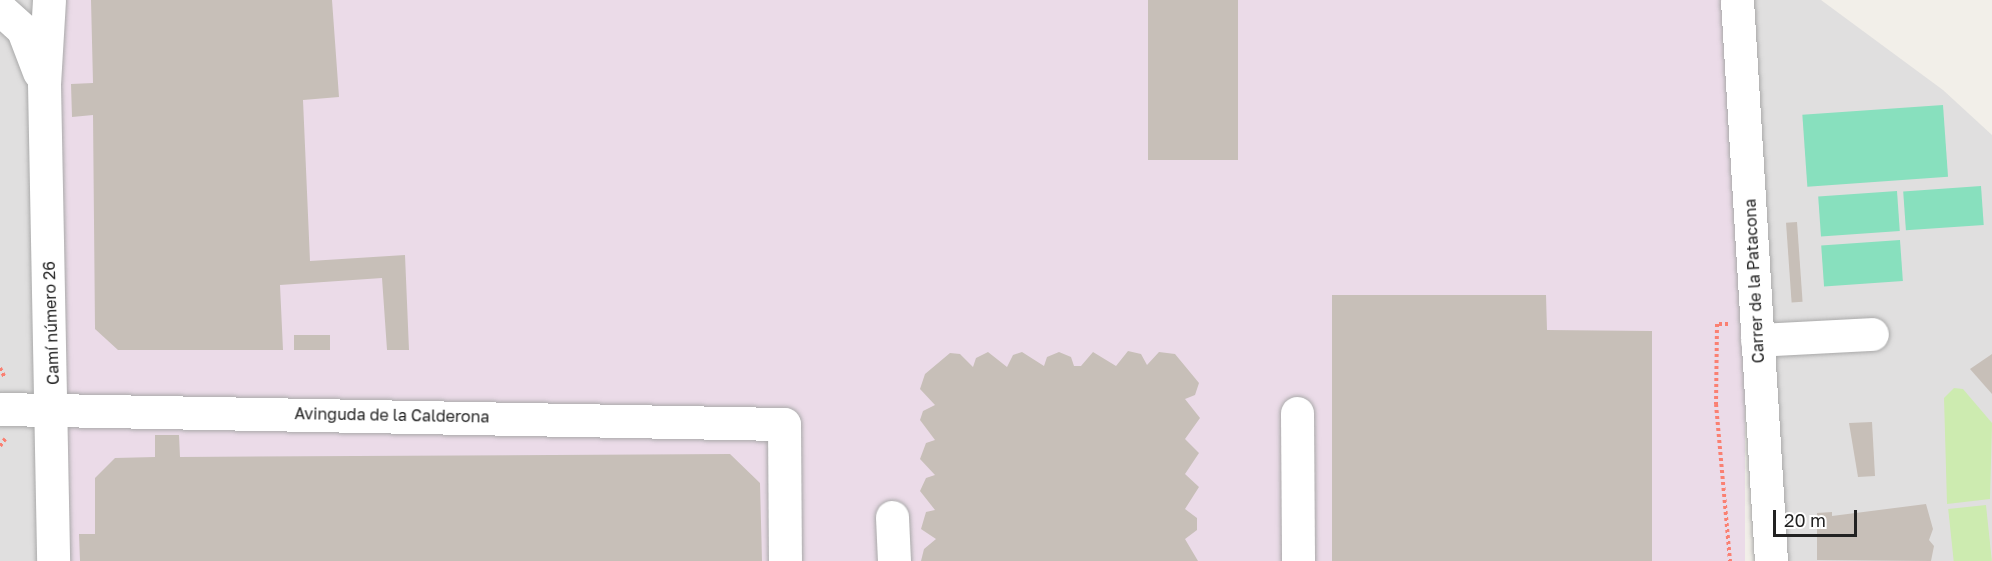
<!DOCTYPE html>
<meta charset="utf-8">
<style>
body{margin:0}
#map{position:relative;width:1992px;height:561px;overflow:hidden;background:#f2efe9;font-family:"Golos Text",sans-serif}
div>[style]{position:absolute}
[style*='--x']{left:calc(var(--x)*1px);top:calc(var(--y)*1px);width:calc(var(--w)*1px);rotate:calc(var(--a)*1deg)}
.residential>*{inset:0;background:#e0dfdf;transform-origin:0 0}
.industrial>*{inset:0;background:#ebdbe8;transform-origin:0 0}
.grass>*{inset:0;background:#cdebb0;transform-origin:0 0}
.pitch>*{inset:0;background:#88e0be;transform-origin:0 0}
.building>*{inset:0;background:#c7bfb8;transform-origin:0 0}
.path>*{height:4px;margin-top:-2px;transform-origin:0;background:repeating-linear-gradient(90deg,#fa8072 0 3px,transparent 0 6px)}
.roads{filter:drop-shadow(0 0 2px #a9a9a9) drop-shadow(0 0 2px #a9a9a9)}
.minor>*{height:33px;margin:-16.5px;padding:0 16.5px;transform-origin:16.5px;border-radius:16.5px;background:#fff}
span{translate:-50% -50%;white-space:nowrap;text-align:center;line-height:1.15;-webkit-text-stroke:4.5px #fff;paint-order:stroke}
.street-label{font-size:16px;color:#222}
.scale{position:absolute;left:1773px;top:510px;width:84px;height:27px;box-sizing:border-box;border:3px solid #222;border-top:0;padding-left:8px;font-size:18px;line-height:21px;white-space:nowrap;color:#222;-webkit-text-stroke:4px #fff;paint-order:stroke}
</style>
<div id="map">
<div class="residential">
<i style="left:0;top:0;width:49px;height:561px"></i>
<i style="clip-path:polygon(1745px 0,1821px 0,1943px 90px,1992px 135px,1992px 561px,1774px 561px)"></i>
</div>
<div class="industrial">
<i style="left:49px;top:0;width:1696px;height:561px"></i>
</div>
<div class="grass">
<i style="clip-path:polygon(1954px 388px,1963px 389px,1992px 423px,1990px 499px,1947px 504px,1944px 398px)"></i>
<i style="left:1986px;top:505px;width:56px;height:38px;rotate:84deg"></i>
</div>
<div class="pitch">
<i style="left:1943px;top:105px;width:72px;height:141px;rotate:86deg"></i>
<i style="left:1981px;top:186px;width:39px;height:78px;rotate:86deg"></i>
<i style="left:1897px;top:191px;width:40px;height:79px;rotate:86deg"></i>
<i style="left:1900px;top:240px;width:41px;height:79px;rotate:86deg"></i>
</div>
<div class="building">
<i style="clip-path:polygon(91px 0,332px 0,339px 97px,303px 100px,310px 261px,405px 255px,409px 350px,387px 350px,382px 278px,280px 285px,283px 350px,118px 350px,95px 329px,93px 115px,72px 117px,71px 84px,93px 83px)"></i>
<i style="left:1148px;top:0;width:90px;height:160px"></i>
<i style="left:1797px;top:222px;width:80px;height:11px;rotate:86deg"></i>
<i style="clip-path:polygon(1332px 295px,1546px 295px,1547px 330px,1652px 331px,1652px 561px,1332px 561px)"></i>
<i style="left:294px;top:335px;width:36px;height:15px"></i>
<i style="clip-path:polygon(1128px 351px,1141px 354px,1147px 365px,1159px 352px,1175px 354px,1199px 383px,1195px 395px,1185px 399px,1200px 418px,1185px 439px,1199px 453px,1185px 474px,1199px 487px,1185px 509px,1197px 518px,1197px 530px,1185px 539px,1198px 561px,921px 561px,924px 549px,936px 539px,921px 529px,926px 512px,935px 510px,920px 491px,926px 478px,935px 475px,920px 459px,926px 443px,935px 440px,920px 420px,923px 411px,935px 405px,920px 389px,925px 374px,950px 353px,960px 354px,973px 367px,976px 358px,988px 352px,1007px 367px,1013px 355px,1022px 352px,1044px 366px,1047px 357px,1059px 352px,1071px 357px,1074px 366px,1081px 366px,1093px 352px,1116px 366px)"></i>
<i style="clip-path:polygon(1992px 354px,1992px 394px,1970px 369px)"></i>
<i style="clip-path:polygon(1872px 422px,1875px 476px,1858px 477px,1849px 423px)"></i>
<i style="clip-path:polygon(155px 435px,179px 435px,180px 457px,730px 454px,760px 483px,762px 561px,80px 561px,79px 534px,95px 534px,95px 478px,115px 458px,155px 457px)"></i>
<i style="clip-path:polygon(1926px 504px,1933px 529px,1929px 540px,1934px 546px,1931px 561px,1817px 560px,1817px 513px,1832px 512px,1832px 516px)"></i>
</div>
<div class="path">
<i style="--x:1728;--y:324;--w:11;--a:180"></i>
<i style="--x:1717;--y:324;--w:80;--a:90.7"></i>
<i style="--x:1716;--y:404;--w:158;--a:84.9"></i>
<i style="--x:0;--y:368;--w:11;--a:63"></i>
<i style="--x:0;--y:446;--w:9;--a:-54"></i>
</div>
<div class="roads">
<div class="minor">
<i style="--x:49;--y:0;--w:84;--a:93.4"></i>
<i style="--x:44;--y:84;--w:477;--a:88.9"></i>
<i style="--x:1737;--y:0;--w:562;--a:86.53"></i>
<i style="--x:0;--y:9;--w:31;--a:42"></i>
<i style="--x:23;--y:30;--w:45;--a:69.1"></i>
<i style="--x:1757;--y:340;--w:115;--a:-3"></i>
<i style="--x:0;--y:409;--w:784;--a:1.1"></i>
<i style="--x:784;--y:424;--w:137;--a:89.6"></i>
<i style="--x:1297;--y:413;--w:148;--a:89.6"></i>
<i style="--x:892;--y:517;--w:44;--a:87.4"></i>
</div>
</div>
<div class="street-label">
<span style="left:1754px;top:281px;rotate:-93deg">Carrer de la Patacona</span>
<span style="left:51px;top:323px;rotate:-92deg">Camí número 26</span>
<span style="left:392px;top:415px;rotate:1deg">Avinguda de la Calderona</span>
</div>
<div class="scale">20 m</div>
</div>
